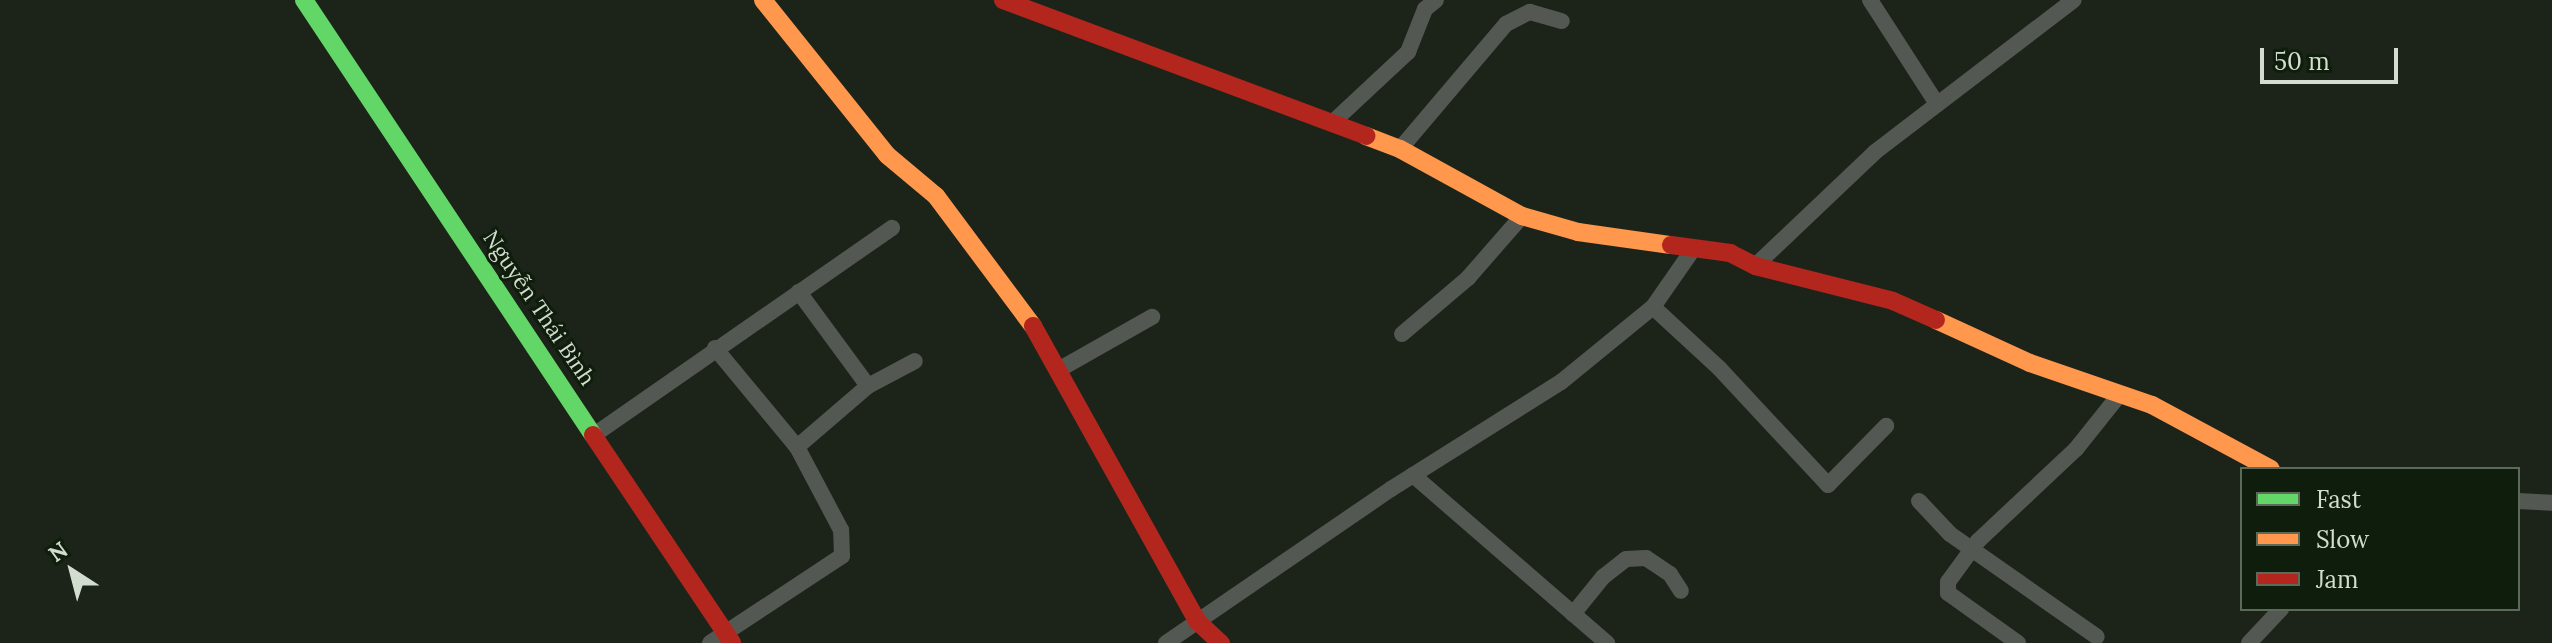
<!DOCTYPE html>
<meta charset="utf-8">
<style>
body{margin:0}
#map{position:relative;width:2552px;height:643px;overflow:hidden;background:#1c2419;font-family:Lora,serif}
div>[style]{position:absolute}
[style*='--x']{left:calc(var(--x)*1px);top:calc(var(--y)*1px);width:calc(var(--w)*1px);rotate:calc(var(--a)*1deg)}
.street>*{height:16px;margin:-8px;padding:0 8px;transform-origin:8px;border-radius:8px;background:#545853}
.fast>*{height:18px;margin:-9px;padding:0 9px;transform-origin:9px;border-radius:9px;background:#63d668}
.slow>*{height:18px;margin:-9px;padding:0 9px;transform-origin:9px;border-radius:9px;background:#ff974d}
.jam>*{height:18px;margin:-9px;padding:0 9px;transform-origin:9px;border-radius:9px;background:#b3261e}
span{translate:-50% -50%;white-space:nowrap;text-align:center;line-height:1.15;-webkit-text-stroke:6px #0f1e0c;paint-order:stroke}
.street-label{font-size:22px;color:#d2dccf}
.legend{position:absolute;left:2240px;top:467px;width:280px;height:144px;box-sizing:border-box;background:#0f1e0c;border:2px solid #5d6a5a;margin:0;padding:10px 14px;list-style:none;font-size:24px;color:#d2dccf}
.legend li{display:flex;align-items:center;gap:16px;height:40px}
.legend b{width:40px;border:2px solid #5d6a5a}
.north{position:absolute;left:32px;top:531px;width:80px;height:80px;-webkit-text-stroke:6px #0f1e0c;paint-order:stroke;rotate:324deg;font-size:22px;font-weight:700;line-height:32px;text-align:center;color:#d2dccf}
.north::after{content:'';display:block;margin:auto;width:28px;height:36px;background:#d2dccf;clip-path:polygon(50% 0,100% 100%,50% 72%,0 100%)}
.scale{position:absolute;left:2260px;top:48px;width:138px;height:36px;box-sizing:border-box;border:4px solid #d2dccf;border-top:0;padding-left:10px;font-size:24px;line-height:28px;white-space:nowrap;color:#d2dccf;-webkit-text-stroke:6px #0f1e0c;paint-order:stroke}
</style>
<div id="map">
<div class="street">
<i style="--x:1870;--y:0;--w:124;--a:57.2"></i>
<i style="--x:1333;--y:122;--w:103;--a:-43"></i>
<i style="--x:1408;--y:52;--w:46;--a:-68.4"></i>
<i style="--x:1425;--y:9;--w:14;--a:-39"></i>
<i style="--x:1400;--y:149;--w:164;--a:-49.7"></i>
<i style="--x:1506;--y:24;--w:27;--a:-27"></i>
<i style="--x:1530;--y:12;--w:33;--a:16"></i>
<i style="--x:1755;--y:266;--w:166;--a:-43.5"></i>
<i style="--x:1875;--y:152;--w:250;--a:-37.4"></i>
<i style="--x:1653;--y:307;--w:90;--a:42.7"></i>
<i style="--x:1719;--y:368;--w:160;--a:47"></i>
<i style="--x:1828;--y:485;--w:83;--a:-45.5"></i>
<i style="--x:1402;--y:334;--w:87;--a:-40.3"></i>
<i style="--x:1468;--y:278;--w:82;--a:-48.9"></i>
<i style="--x:715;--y:348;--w:129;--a:50.4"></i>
<i style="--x:797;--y:447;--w:94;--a:-40.7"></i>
<i style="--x:868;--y:386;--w:117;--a:-126.3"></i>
<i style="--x:1060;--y:369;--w:106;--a:-29.5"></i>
<i style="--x:868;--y:386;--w:53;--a:-28"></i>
<i style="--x:594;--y:435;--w:363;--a:-34.8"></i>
<i style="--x:1413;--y:475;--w:257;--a:40.9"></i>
<i style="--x:1919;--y:501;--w:45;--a:46.8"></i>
<i style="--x:1950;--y:534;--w:179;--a:35"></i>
<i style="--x:2518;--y:501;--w:34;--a:3"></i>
<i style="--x:1573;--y:614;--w:48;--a:-51"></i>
<i style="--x:1603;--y:577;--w:29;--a:-38"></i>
<i style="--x:1626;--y:559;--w:20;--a:-3"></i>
<i style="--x:1646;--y:558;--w:29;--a:34"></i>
<i style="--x:1670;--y:574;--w:20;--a:57"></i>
<i style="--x:710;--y:643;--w:158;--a:-33.4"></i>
<i style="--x:842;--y:556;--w:26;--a:-92"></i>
<i style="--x:841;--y:530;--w:94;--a:-117.9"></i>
<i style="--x:1166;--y:643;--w:273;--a:-34.4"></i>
<i style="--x:1391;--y:489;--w:201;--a:-32.2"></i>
<i style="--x:1561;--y:382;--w:119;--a:-39.2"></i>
<i style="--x:1653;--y:307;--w:72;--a:-55.2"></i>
<i style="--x:2018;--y:643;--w:86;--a:-144.5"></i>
<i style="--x:1948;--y:593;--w:11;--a:-90"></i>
<i style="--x:1948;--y:582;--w:51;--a:-53.8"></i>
<i style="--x:1978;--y:541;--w:134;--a:-43.2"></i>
<i style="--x:2076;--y:449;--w:70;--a:-51.3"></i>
<i style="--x:2249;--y:643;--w:47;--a:-46.7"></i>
</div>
<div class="fast">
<i style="--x:304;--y:0;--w:522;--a:56.4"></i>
</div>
<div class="slow">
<i style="--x:763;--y:0;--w:198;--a:51.3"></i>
<i style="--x:887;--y:155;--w:64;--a:39.9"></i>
<i style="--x:936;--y:196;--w:162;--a:53.3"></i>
<i style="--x:1366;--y:136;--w:36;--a:21"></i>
<i style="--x:1400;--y:149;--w:139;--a:28.8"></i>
<i style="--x:1522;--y:216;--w:58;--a:15.9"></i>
<i style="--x:1578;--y:232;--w:94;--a:8"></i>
<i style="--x:1936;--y:320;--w:103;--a:24.6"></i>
<i style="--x:2030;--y:363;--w:129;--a:19"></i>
<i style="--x:2152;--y:405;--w:135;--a:28.3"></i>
</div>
<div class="jam">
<i style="--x:1003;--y:0;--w:388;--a:20.5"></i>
<i style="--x:1671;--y:245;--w:60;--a:7.7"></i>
<i style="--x:1730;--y:253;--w:28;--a:27"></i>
<i style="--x:1755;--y:266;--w:142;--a:14.2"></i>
<i style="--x:1893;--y:301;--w:47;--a:23.8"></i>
<i style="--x:1033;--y:326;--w:338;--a:60.9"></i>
<i style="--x:1197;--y:621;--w:33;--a:43"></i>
<i style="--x:593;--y:435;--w:250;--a:56.2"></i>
</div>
<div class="street-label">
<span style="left:539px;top:308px;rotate:56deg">Nguyễn Thái Bình</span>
</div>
<ul class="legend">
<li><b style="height:10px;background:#63d668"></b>Fast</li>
<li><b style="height:10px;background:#ff974d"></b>Slow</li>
<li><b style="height:10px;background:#b3261e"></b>Jam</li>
</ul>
<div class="north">N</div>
<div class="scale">50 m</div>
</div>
